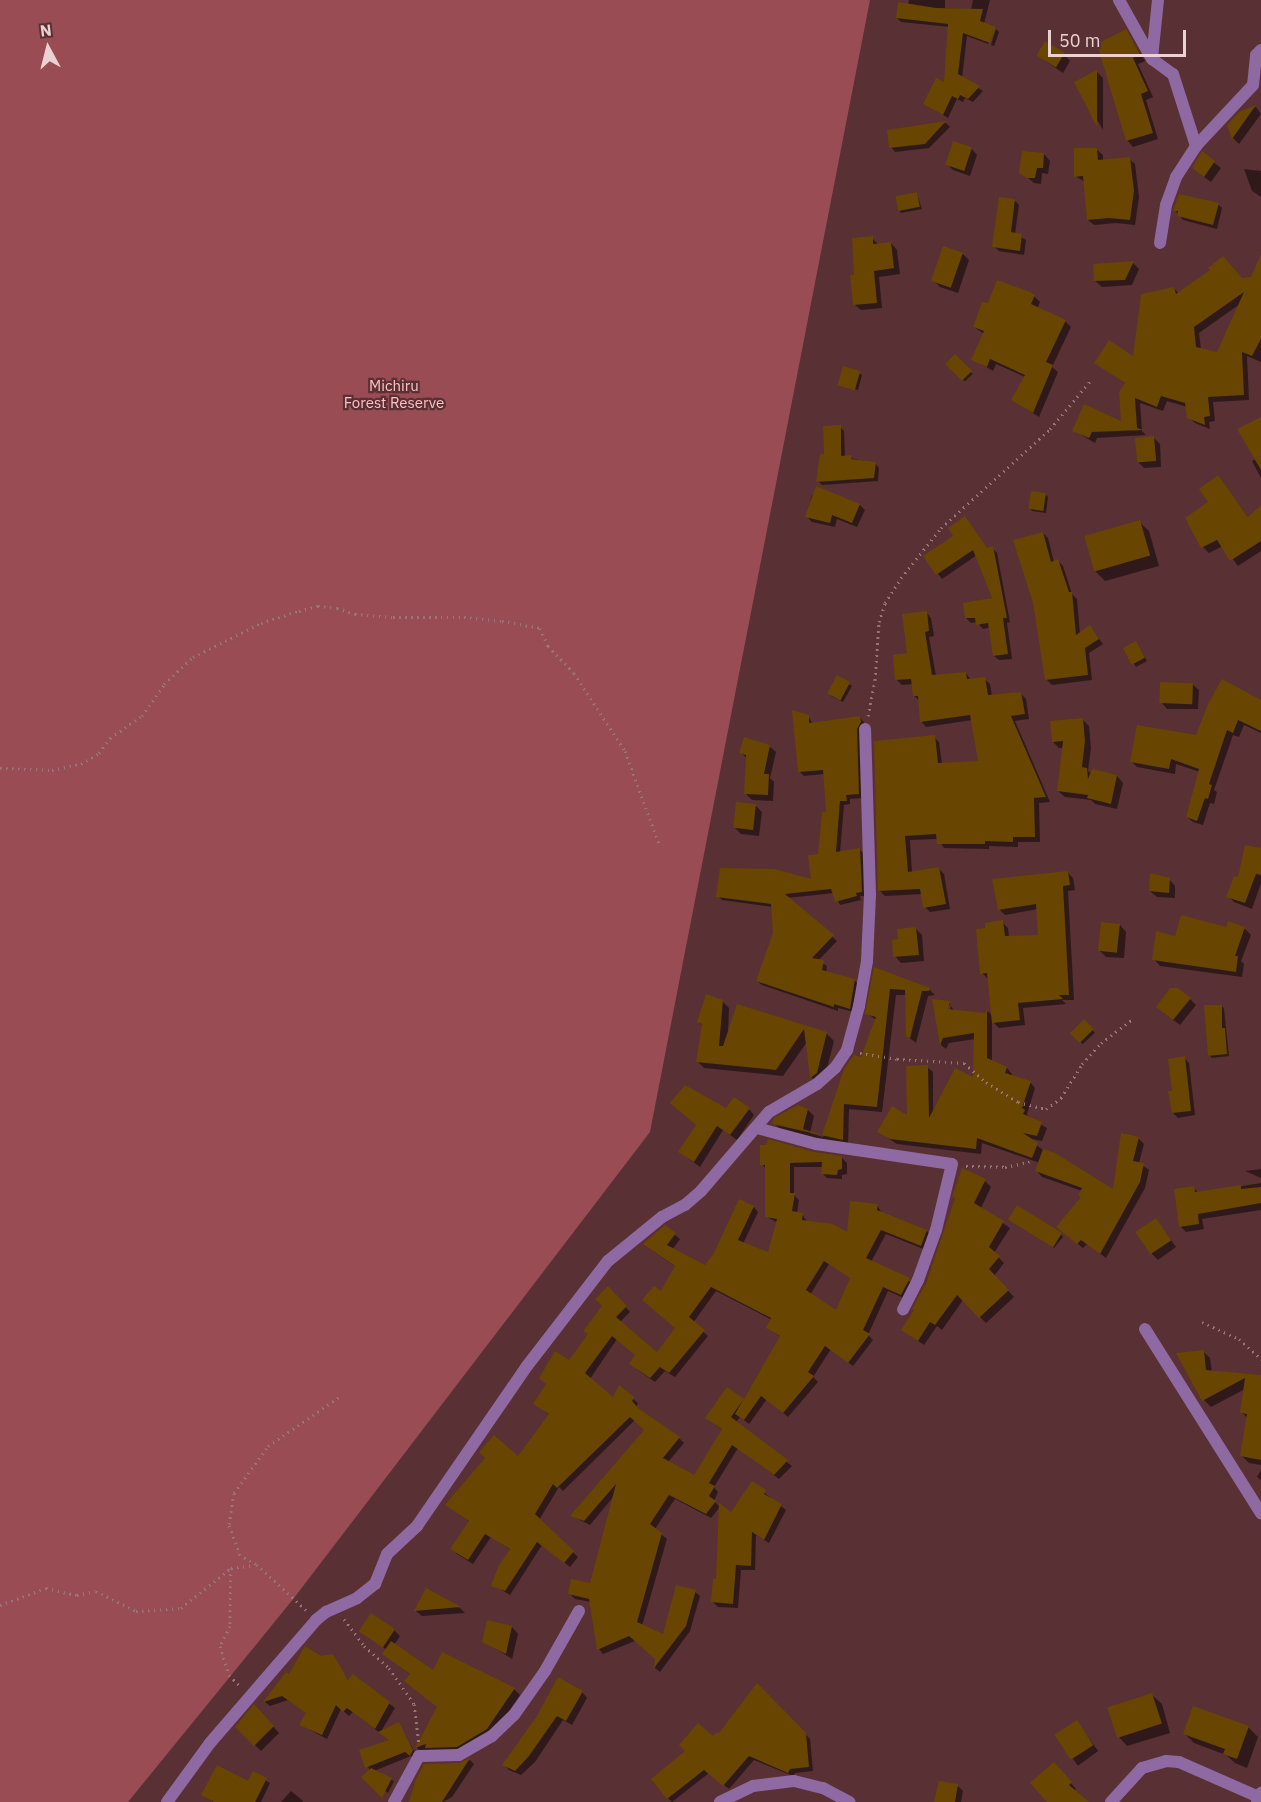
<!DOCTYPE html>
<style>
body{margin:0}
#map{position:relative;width:1261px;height:1802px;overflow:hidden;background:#593033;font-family:"IBM Plex Sans",sans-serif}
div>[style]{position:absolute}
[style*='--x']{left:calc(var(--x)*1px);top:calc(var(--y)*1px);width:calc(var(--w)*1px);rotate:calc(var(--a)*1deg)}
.green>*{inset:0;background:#9a4c54}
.shadow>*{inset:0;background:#0007;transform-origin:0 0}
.building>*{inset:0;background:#694502;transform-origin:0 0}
.path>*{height:3px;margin-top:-1.5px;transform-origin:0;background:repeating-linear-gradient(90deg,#987578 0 1.5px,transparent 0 6px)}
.minor>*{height:12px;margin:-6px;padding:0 6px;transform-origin:6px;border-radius:6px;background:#8f69a1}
.tertiary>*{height:12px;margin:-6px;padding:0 6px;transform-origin:6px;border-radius:6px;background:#8f69a1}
span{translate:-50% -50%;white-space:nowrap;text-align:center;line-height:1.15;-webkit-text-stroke:4.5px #593033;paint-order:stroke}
.park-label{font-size:15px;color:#fec0c4}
.north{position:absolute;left:18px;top:18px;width:60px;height:60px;-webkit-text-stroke:4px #593033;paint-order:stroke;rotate:353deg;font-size:16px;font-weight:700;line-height:24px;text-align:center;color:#ecd1d3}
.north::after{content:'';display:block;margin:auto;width:21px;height:27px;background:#ecd1d3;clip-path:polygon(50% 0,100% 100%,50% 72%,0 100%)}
.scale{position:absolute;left:1048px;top:30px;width:138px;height:27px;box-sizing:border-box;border:3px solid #ecd1d3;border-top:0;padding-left:8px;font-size:18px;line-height:21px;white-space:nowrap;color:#ecd1d3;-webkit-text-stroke:4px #593033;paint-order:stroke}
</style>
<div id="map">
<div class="green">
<i style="clip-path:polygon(0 0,870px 0,650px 1132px,294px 1598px,128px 1802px,0 1802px)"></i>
</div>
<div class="shadow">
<i style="clip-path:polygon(909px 0,945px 0,945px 8px,971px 10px,973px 0,990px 0,984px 24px,994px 28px,988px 44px,967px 36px,962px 78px,983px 91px,973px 102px,965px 98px,963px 102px,957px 99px,948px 118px,924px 104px,945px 84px,950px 27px,901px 22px,897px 18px,908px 6px)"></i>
<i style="clip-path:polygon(996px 29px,999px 32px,994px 46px,991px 45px)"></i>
<i style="clip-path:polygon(1126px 31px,1145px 61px,1138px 64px,1153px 97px,1146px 100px,1158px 139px,1133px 147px,1127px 140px)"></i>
<i style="clip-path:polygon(1064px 54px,1070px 61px,1063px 73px,1038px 56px)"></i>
<i style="clip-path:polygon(1097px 72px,1103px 78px,1103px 130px,1076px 83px)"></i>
<i style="clip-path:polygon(1256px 107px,1261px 114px,1239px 144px,1233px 138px,1229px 125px,1240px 113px)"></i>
<i style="clip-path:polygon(946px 123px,950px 127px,929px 148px,895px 152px,891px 147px,889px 131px)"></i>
<i style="clip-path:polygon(971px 148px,977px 155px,970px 176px,953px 170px,947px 164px)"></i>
<i style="clip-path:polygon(1097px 150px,1103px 155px,1103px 161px,1129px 159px,1135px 164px,1139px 197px,1135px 225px,1116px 223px,1094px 225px,1088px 220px,1085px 182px,1075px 176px)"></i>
<i style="clip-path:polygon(1044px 154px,1050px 161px,1048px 174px,1042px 173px,1041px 184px,1034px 183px,1021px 172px)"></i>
<i style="clip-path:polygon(1203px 154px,1221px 168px,1211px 182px,1200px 174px)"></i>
<i style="clip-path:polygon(1244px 169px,1261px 171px,1261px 197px,1252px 191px)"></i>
<i style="clip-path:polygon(917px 194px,922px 209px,901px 213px,899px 210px)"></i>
<i style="clip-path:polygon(1014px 200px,1019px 205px,1015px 234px,1026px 240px,1024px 255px,999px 251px,994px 246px)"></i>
<i style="clip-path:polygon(1218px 204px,1222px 208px,1217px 229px,1183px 220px,1175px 210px)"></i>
<i style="clip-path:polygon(872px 238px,879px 245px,891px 243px,897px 250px,900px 274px,879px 277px,882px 308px,861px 310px,854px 304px,856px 276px)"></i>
<i style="clip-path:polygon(963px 254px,969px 260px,958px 293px,940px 287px,934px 281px)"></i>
<i style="clip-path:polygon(1133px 263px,1139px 269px,1132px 285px,1102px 287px,1095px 281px)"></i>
<i style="clip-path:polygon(evenodd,1261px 277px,1261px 362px,1247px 356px,1249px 400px,1213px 402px,1215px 421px,1209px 422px,1210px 429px,1195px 423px,1189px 417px,1187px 407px,1167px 401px,1163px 411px,1140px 403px,1142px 431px,1146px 435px,1097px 438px,1095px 443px,1073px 430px,1122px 423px,1126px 384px,1096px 362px,1134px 359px,1174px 288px,1179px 294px,1261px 277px,1240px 304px,1218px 354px,1201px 349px,1199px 333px,1240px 304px)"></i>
<i style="clip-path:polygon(1034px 296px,1040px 302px,1037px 309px,1065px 321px,1071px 327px,1052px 367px,1058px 372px,1039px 417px,1012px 400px,1025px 377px,996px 364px,993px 371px,973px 359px,984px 334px,974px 327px,989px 305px)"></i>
<i style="left:955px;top:356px;width:25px;height:11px;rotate:45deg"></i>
<i style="clip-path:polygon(859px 373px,862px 375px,858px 390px,839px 385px)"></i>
<i style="clip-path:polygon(1253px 421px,1261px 430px,1261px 478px,1252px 461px,1256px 459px,1239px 429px)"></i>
<i style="clip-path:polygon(840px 427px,844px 431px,845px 457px,875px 463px,879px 468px,878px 481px,822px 485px,818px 481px,826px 456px)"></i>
<i style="clip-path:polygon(1154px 438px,1160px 444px,1161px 467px,1144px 468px,1138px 462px)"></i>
<i style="clip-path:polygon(1218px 477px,1249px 518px,1261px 507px,1261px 551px,1238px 566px,1223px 546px,1209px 553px,1203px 547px,1210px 502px)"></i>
<i style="clip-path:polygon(812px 495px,860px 505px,865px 510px,857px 527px,837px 519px,835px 527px,812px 522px,807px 517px)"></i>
<i style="clip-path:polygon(1046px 495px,1048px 497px,1046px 513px,1032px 511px,1030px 508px)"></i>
<i style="clip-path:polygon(1139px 522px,1149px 531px,1159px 566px,1105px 581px,1095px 571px)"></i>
<i style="clip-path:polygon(1043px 533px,1048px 538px,1054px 562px,1058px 561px,1063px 566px,1072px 594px,1077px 599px,1080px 634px,1090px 627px,1103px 644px,1089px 653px,1092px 680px,1052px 685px,1047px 680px)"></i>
<i style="clip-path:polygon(955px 536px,987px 549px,992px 548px,997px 553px,1010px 622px,1007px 623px,1012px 659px,999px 660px,994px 656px,991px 627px,983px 629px,977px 622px,971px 623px,966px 618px,994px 599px,977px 555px,942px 579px,925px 557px)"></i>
<i style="clip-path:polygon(926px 612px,931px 618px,934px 636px,929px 637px,936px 676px,966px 673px,971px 680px,984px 679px,990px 684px,992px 696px,1020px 693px,1026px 699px,1029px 719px,1015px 721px,1050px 802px,1039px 803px,1040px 842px,1018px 842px,1018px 847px,989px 846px,989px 849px,944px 848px,938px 839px,910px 840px,912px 873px,939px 869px,944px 874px,950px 909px,930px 912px,925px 907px,922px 894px,885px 896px,880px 891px,934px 737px,939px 742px,942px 764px,980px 762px,972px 720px,926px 727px,921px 721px,920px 701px,914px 696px,913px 684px,902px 685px,897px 680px)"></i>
<i style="clip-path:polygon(1138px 646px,1147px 661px,1136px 667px,1125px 649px)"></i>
<i style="clip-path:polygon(838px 677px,852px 686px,843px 702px,831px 696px)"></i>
<i style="clip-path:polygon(1192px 684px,1199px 690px,1198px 709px,1167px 709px,1161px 702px)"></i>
<i style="clip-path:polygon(1261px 701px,1261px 733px,1244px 725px,1239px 737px,1233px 735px,1214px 790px,1217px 792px,1214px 804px,1210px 803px,1203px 825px,1193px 822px,1187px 817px,1200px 772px,1176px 764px,1175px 774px,1137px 767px,1132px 762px,1197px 737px)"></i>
<i style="clip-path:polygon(808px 716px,813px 724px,859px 717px,864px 722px,862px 798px,850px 799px,850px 804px,844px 805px,840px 853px,860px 850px,864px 854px,865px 896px,860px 896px,861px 900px,840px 905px,834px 893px,787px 898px,837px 941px,818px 961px,827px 966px,826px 972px,855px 981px,859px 985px,854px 1012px,838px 1008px,838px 1011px,762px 985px,757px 981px,774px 934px,773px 907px,722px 900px,718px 896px,813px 881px,828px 814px,824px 774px,804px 776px,799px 771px)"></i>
<i style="clip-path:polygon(1083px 720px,1089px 726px,1091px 748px,1088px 771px,1092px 774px,1117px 776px,1123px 783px,1117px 809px,1095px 804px,1091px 800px,1065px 797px,1058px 791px,1064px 748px,1059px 748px,1053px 742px)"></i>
<i style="clip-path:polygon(769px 746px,776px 752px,770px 778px,774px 782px,773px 801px,752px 800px,746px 794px,747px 759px,741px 752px)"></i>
<i style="clip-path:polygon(756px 806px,762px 812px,759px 836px,741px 834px,734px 827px)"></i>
<i style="clip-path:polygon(1261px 850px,1261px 883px,1252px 909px,1234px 902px,1228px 896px)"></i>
<i style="clip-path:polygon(evenodd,1067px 872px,1073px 878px,1075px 890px,1068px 891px,1074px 1000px,1062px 1000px,1066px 1004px,1023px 1008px,1025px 1025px,999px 1028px,992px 1021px,992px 1062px,1007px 1068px,1012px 1074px,1011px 1076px,1030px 1082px,1035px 1088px,1027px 1114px,1029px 1118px,1047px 1128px,1042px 1141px,1027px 1138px,1043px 1150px,1114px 1191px,1138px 1138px,1144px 1144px,1139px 1163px,1149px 1170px,1145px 1188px,1106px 1258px,1087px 1244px,1083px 1248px,1064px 1233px,1082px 1197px,1082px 1191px,1042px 1177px,1037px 1171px,1040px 1163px,982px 1143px,981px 1154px,897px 1144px,879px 1132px,909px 1117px,927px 1067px,933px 1072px,933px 1112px,974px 1080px,975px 1039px,949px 1043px,946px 1049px,941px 1045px,934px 1000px,949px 1003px,954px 1011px,986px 1015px,988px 1011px,993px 1017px,988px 979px,982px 973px,987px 929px,1002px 922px,1008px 928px,1009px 937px,1040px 937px,1038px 909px,1005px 915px,999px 909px,1067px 872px,948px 1005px,951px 1005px,949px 1017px,948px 1005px)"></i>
<i style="clip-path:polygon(1169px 879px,1175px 886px,1175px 898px,1157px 897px,1150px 891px)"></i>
<i style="clip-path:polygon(1229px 923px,1245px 929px,1251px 935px,1241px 961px,1244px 964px,1242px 977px,1160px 966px,1154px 959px,1176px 938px,1227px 929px)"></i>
<i style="clip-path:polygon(1120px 925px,1126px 932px,1124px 958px,1106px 957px,1100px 951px)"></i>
<i style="clip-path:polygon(916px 929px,922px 935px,924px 961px,901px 963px,895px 956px,899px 940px)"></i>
<i style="clip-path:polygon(875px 969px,929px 989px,935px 995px,928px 996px,916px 1043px,907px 1036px,907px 995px,896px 995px,882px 1112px,849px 1109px,848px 1145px,780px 1129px,774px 1123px,808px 1110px,814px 1116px,810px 1133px,823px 1137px,846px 1069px,862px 1059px,876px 1020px,867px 1013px)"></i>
<i style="clip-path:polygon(1190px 999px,1196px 1005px,1180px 1025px,1164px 1013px)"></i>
<i style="clip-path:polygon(722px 1001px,729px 1008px,728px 1033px,738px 1006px,827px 1034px,834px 1041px,824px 1080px,819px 1084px,812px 1078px,807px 1042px,783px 1076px,704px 1068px,697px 1061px,703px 1026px,699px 1022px)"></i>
<i style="clip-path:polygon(1222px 1006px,1224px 1009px,1229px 1056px,1212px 1058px,1209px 1055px)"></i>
<i style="left:1084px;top:1021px;width:16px;height:17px;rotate:47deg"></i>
<i style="clip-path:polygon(1184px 1058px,1189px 1063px,1195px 1115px,1178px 1118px,1173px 1113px,1174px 1092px)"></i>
<i style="clip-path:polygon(749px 1109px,754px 1115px,737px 1140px,723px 1130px,700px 1167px,680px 1152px,726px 1110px)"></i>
<i style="clip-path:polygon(evenodd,814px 1153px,842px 1158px,847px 1163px,847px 1174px,842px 1175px,842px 1179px,827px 1178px,822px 1173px,823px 1167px,794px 1167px,794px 1195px,799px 1200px,797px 1213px,802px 1214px,807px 1222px,848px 1235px,877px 1205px,882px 1213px,927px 1231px,931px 1236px,926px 1250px,886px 1234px,871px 1262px,914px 1284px,906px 1299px,888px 1291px,868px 1335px,873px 1340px,853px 1366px,831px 1349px,813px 1377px,818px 1382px,788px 1417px,767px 1399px,749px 1424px,740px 1417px,736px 1422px,792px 1466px,779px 1479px,738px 1448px,714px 1487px,718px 1492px,714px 1501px,720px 1507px,711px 1518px,675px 1499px,655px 1529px,667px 1539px,642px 1626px,664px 1636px,695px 1592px,700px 1596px,690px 1631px,660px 1672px,655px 1668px,657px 1659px,635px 1641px,603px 1654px,599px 1649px,591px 1602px,575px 1599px,570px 1594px,591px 1585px,614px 1496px,590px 1525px,572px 1516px,645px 1430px,635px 1420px,563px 1491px,559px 1487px,539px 1520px,578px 1557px,570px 1567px,542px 1545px,510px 1595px,493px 1585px,511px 1550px,491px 1537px,473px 1564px,457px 1554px,452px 1549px,470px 1522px,452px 1509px,518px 1458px,550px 1415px,535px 1404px,589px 1335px,604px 1306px,608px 1288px,630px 1312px,620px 1322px,657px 1354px,677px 1328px,661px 1294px,676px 1267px,649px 1248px,665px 1227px,680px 1239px,672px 1250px,705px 1267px,754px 1207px,758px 1212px,743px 1244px,769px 1254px,778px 1223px,767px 1217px,766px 1169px,762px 1164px,814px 1153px,829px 1264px,852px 1279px,837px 1312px,810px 1295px,829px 1264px,814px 1153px,716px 1291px,772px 1320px,767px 1328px,781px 1337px,745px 1401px,728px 1389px,712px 1422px,723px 1430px,695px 1478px,668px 1462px,684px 1443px,679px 1438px,636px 1407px,638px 1403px,619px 1388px,613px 1400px,590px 1379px,617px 1339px,636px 1355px,636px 1369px,655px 1382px,665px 1371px,675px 1377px,708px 1336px,693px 1323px,716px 1291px)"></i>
<i style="clip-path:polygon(1261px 1169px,1261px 1178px,1245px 1171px)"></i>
<i style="clip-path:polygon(963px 1170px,985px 1181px,991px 1187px,981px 1208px,1010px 1228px,994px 1253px,1004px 1263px,994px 1276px,1014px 1297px,986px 1323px,963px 1300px,942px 1330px,937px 1326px,924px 1345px,903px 1330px,918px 1303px,945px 1233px)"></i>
<i style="clip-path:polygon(1261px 1183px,1261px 1210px,1202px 1219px,1204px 1229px,1186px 1232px,1181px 1227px,1193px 1188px,1199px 1193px)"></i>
<i style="clip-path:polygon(1156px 1220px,1176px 1247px,1158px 1260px,1152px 1254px)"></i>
<i style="clip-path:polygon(1013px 1222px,1061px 1234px,1063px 1237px,1054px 1248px)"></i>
<i style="clip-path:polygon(1203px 1351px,1210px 1358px,1212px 1372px,1261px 1377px,1261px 1465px,1249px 1463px,1242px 1456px,1248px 1418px,1241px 1412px,1245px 1389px,1211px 1407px,1204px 1400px,1178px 1354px)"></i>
<i style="clip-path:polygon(1261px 1470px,1261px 1480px,1257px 1477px)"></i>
<i style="clip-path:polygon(752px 1483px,786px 1510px,769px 1543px,756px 1535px,755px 1570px,741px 1570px,738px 1608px,718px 1607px,713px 1602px,731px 1514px)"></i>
<i style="clip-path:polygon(427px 1590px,460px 1608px,465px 1613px,422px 1616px,416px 1611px)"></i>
<i style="clip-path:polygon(512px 1627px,518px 1634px,512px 1659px,484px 1641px)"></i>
<i style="clip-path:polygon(394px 1630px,400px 1636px,394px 1645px,434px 1673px,443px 1654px,514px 1689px,520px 1695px,493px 1735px,463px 1752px,422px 1753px,417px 1748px,438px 1708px,411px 1675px,384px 1654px,387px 1650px,361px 1631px)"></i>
<i style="clip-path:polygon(332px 1656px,349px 1681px,353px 1676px,395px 1708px,380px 1733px,353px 1712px,349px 1716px,341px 1709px,327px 1739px,301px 1725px,307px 1713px,288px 1700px,270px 1706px,265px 1702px,286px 1674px,289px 1676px,321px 1657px)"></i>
<i style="clip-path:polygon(758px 1685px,810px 1739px,813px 1771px,795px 1773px,793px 1776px,754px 1760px,729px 1789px,709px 1773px,672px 1802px,668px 1798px)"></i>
<i style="clip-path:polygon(582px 1692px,587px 1698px,572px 1725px,563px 1720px,535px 1762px,521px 1775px,509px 1770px,504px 1765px)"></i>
<i style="clip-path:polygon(1152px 1695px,1162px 1704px,1170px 1733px,1127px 1746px,1118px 1736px)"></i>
<i style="clip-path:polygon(260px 1712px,279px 1733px,261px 1751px,237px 1727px)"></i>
<i style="left:1077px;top:1722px;width:36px;height:25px;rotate:54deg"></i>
<i style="clip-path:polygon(399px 1724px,417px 1756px,415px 1759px,411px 1756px,374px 1771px,394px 1781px,388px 1793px,366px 1779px,370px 1771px,361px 1751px,390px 1740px)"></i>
<i style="clip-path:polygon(1248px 1727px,1258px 1737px,1247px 1768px,1235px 1763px,1226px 1755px,1194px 1743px,1184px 1733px)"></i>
<i style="clip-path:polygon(470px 1760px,474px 1764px,452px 1797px,443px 1802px,414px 1802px,460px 1765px)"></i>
<i style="clip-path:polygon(1059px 1769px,1076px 1789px,1074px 1791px,1087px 1802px,1049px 1802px)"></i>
<i style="clip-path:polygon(253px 1773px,270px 1783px,261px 1802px,213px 1802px,203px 1795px,248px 1783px)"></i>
<i style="clip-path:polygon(958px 1786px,963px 1791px,961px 1802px,936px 1802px)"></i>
<i style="clip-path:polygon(291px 1791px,302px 1800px,303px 1802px,281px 1802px)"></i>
</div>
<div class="building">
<i style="clip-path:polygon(898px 2px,936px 8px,983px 9px,980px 21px,996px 27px,990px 43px,963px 33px,958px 74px,980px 86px,968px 99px,960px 95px,958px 99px,952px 96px,943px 115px,923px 104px,936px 78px,944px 82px,948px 24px,896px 18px)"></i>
<i style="clip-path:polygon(1126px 29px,1140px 54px,1133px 58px,1148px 91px,1141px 94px,1153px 133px,1126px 141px,1097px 44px)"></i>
<i style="left:1045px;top:41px;width:23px;height:17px;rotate:31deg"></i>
<i style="clip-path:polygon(1097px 70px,1097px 127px,1074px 82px)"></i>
<i style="clip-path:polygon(1256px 105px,1232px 139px,1227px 125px,1239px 112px)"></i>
<i style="clip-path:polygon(946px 121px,925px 144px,889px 148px,887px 130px)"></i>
<i style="left:953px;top:141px;width:20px;height:25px;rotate:18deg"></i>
<i style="clip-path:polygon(1074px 148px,1097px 148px,1098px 160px,1130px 157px,1134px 191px,1130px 220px,1109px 218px,1087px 220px,1083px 176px,1074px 177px)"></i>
<i style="clip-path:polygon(1022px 151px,1044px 153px,1043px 168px,1037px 168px,1035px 178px,1027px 178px,1019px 173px)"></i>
<i style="clip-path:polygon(1202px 151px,1215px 161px,1204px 177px,1192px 168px)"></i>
<i style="left:917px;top:192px;width:15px;height:22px;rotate:79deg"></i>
<i style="clip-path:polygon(1179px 194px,1219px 203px,1213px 225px,1177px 216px,1178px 211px,1173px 211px)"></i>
<i style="clip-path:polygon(999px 197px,1015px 199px,1011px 232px,1022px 234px,1020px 251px,992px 247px)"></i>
<i style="clip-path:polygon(873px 236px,873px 244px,891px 242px,894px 268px,874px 271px,877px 303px,853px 305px,850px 275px,854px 275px,852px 238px)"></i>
<i style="left:943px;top:246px;width:21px;height:37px;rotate:19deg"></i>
<i style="clip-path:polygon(evenodd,1261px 254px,1261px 339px,1252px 356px,1242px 352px,1244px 395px,1208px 397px,1210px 416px,1204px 417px,1205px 425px,1187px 418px,1185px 403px,1161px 396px,1157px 407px,1135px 398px,1137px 428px,1143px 430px,1092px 432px,1089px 438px,1072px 431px,1084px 404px,1121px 421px,1119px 392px,1125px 383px,1094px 363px,1109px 340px,1133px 356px,1141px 294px,1174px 287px,1176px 294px,1210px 270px,1208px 268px,1223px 256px,1242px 278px,1251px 277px,1261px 254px,1244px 292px,1217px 352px,1196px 347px,1194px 327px,1244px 292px)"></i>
<i style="clip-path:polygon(1134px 261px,1125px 280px,1094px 281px,1093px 264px)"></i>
<i style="clip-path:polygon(997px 280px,1030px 292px,1035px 295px,1031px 304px,1066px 320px,1046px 362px,1053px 365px,1033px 413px,1011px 400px,1025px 375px,990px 359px,987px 367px,971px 360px,984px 331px,973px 327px,982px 302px,988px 303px)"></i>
<i style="left:955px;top:354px;width:24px;height:14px;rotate:45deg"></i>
<i style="left:843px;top:366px;width:18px;height:20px;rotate:16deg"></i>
<i style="clip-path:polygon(1261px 417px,1261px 470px,1237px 429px)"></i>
<i style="clip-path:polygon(841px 425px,841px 456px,851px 455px,851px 459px,876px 462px,874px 478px,816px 482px,820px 454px,824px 454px,823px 426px)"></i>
<i style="left:1154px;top:436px;width:25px;height:19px;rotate:85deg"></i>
<i style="clip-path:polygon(1218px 475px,1248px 517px,1261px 505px,1261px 541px,1230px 561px,1217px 540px,1201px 548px,1185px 518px,1208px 502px,1199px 489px)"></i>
<i style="clip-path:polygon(816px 486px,860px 504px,852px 523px,832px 515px,830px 523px,805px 517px)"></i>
<i style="left:1031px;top:491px;width:15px;height:18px;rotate:8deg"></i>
<i style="clip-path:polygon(965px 516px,987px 548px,993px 546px,1007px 618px,1003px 618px,1008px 654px,993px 656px,988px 623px,976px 625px,975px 618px,965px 618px,963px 603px,992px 598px,973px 550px,936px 575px,923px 556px,953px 536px,948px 528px)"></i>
<i style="left:1140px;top:520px;width:37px;height:58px;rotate:74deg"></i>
<i style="clip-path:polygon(1043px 532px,1051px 562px,1058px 559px,1069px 592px,1072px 592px,1076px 635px,1090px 625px,1099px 639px,1085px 648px,1088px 675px,1045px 680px,1033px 603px,1013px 540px)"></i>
<i style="clip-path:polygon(927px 611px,929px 631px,925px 632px,932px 675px,966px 672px,967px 679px,985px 677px,988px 695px,1021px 692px,1025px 714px,1011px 716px,1046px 797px,1034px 798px,1035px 837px,1013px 837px,1013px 842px,985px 841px,985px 844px,937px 844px,936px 834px,905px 836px,908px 872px,939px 867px,946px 904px,923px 908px,920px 889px,878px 891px,874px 741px,935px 735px,938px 763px,978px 761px,970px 715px,920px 722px,918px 696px,913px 696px,911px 679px,895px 680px,893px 655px,907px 653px,902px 614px)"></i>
<i style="left:1136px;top:641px;width:19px;height:15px;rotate:62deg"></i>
<i style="left:837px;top:675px;width:15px;height:21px;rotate:28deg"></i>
<i style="clip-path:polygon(1222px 679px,1261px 700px,1261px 731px,1238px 720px,1233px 733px,1227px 730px,1209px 784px,1212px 785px,1208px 799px,1205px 798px,1197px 821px,1186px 817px,1199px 769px,1171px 759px,1169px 769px,1130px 762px,1137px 725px,1196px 735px,1208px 704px)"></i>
<i style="left:1160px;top:682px;width:33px;height:21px;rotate:2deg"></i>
<i style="clip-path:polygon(792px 710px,809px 715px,809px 723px,860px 716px,861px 722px,857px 729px,859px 794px,846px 795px,847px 801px,840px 801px,836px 852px,860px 848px,862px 892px,856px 893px,857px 896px,835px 902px,831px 889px,785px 894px,834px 935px,812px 958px,824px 960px,822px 970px,855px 979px,850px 1009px,834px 1004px,834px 1007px,756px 981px,773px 933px,771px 904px,716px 897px,720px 868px,775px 869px,811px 879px,808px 855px,818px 854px,822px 812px,826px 812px,823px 770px,798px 772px)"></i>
<i style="clip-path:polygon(1083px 718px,1085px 741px,1082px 767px,1087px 768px,1088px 779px,1092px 769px,1117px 775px,1111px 804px,1087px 798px,1088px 795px,1057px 791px,1063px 741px,1052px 742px,1050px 721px)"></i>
<i style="clip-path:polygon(744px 737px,770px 745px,764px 774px,769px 774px,768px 795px,744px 794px,746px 755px,739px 753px)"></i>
<i style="left:736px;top:802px;width:20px;height:26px;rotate:6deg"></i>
<i style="clip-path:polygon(1245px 845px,1261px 848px,1261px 875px,1256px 874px,1245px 903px,1226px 897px,1234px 876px,1238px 877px)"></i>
<i style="clip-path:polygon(1068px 871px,1070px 885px,1063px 886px,1069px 995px,1059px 995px,1063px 999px,1018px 1003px,1020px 1020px,992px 1023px,987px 973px,980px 974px,976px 929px,985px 928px,985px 923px,1003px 920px,1005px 936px,1038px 935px,1036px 904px,998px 910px,992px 879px)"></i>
<i style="clip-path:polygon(1150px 873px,1170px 878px,1169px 893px,1149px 891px)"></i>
<i style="clip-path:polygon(1181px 915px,1226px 927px,1228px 921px,1245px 927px,1235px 956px,1238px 956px,1236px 972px,1152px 960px,1156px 931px,1175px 936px)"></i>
<i style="left:1101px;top:922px;width:19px;height:29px;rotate:6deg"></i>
<i style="clip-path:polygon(916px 927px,919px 955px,893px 957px,892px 940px,898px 939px,897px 929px)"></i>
<i style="clip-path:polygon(874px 967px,930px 988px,929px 991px,922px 991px,910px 1038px,906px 1037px,905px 990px,890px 989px,877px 1107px,844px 1104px,843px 1140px,772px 1124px,774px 1118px,798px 1105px,808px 1109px,803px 1129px,822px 1135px,844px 1069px,854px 1055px,861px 1057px,876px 1017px,865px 1014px)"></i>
<i style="clip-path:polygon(1170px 988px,1178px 988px,1191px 998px,1173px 1020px,1156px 1007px)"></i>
<i style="clip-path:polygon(706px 994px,723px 1000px,719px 1046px,723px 1046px,737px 1004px,827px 1032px,817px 1073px,810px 1078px,804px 1029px,776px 1070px,696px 1062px,702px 1024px,697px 1022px)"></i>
<i style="clip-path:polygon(932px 999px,950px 1001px,948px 1009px,985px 1013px,987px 1009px,987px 1058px,1007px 1067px,1005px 1073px,1031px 1081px,1022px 1108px,1025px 1110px,1023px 1114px,1042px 1122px,1037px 1136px,1023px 1133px,1038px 1143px,1032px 1158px,977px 1138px,976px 1149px,890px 1139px,877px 1132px,892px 1106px,907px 1115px,906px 1066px,928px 1065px,929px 1118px,955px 1068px,973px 1077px,974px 1033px,943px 1038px,940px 1045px)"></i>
<i style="clip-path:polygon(1204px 1005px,1222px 1005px,1222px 1028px,1225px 1028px,1227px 1054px,1208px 1056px)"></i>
<i style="left:1084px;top:1019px;width:14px;height:20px;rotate:45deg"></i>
<i style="clip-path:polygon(1185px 1056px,1191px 1111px,1172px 1113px,1168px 1091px,1172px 1091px,1168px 1059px)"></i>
<i style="clip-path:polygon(685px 1085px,726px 1108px,734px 1097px,750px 1108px,730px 1135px,717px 1126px,694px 1162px,678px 1152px,696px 1125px,670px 1103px)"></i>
<i style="clip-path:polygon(1121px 1133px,1139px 1137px,1133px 1161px,1144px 1163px,1140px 1182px,1100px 1254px,1081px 1240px,1077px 1244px,1056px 1227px,1081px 1197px,1078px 1195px,1082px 1188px,1035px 1171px,1043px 1149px,1055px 1153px,1113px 1189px)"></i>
<i style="clip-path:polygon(evenodd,768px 1139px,814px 1152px,842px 1156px,842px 1169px,838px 1170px,837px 1175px,821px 1174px,822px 1162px,790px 1163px,790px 1193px,795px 1193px,792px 1211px,803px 1213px,802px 1220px,833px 1224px,847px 1232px,850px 1201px,878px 1204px,877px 1210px,927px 1230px,921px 1246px,881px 1230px,866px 1258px,910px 1278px,901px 1295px,883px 1287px,863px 1330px,870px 1334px,848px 1363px,825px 1346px,808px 1372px,814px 1376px,783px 1413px,761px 1396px,744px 1420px,735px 1414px,743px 1400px,731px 1417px,788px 1460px,774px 1475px,732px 1445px,709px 1483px,715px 1486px,709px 1496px,716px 1501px,706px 1514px,669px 1495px,650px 1524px,662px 1533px,637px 1622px,663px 1634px,676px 1585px,696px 1590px,686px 1626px,654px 1668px,655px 1659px,629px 1636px,597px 1650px,589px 1599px,568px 1594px,571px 1579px,590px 1583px,616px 1484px,584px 1521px,570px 1516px,644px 1430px,630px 1417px,557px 1488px,553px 1484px,535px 1514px,574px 1551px,564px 1563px,537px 1542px,505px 1591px,491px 1586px,498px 1567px,510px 1549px,485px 1534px,468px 1560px,450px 1549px,469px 1521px,445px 1505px,485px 1458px,479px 1452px,494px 1435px,518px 1456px,549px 1414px,533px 1404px,546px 1384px,539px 1378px,555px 1351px,569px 1360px,588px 1334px,583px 1331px,602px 1306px,595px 1299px,608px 1286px,627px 1306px,616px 1317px,657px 1352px,675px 1328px,642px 1300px,654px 1286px,661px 1291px,675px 1266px,643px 1244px,665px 1225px,676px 1233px,667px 1245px,705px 1265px,714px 1253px,739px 1199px,754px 1206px,738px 1240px,768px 1252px,777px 1219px,765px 1217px,765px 1165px,760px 1165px,760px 1145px,766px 1145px,768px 1139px,824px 1261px,850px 1278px,836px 1310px,806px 1290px,824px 1261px,768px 1139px,711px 1287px,771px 1318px,766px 1328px,780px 1336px,744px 1399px,727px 1387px,705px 1418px,722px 1429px,694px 1475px,663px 1458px,680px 1437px,638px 1408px,632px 1401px,634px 1397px,619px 1385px,613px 1397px,585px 1373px,612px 1336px,635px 1355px,629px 1364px,650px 1378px,660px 1367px,669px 1373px,705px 1330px,689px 1317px,711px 1287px)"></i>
<i style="clip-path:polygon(962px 1168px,986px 1179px,974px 1203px,1004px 1221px,989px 1247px,1000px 1256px,989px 1269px,1009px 1290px,979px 1318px,957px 1295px,935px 1325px,930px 1322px,918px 1341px,901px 1330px,914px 1310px,912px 1309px,926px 1283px,955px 1198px,952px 1197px)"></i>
<i style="clip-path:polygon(1241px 1185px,1241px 1189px,1261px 1187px,1261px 1203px,1198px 1214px,1199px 1224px,1179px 1227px,1174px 1189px,1194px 1186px,1195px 1192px)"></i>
<i style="left:1017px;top:1205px;width:53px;height:17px;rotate:32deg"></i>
<i style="left:1156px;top:1218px;width:27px;height:25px;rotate:56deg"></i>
<i style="clip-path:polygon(1204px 1350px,1206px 1370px,1261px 1375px,1261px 1460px,1240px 1456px,1247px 1414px,1240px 1413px,1245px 1378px,1202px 1401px,1176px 1353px)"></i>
<i style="clip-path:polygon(752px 1481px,766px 1490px,764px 1494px,782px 1504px,764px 1540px,752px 1532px,751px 1566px,736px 1565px,733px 1604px,711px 1602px,713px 1579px,716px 1579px,719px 1503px,731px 1512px)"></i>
<i style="clip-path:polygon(426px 1588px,461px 1607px,414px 1611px)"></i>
<i style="left:371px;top:1613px;width:29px;height:22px;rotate:34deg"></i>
<i style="clip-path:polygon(487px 1620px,512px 1626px,506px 1654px,482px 1642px)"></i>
<i style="clip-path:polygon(391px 1641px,433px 1670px,442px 1652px,515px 1688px,487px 1729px,457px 1747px,425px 1748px,426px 1744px,415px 1748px,437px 1707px,404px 1681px,410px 1674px,382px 1654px)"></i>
<i style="clip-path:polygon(305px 1646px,321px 1656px,333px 1654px,348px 1680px,353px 1674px,390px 1702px,375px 1729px,347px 1708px,343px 1712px,336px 1705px,322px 1735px,299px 1725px,306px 1713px,282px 1696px,263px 1702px,286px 1672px,289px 1674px)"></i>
<i style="clip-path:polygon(558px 1677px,583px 1691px,566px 1721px,557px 1716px,529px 1756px,515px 1771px,502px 1765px,537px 1716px)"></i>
<i style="clip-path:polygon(757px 1683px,806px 1733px,809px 1767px,790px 1769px,788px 1773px,749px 1756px,723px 1786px,704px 1770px,667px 1799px,651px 1779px,685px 1751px,679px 1745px,698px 1723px,713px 1736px,717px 1732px,719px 1733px)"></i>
<i style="left:1152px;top:1693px;width:32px;height:47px;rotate:72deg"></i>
<i style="clip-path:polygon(254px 1704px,274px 1726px,254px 1746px,235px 1727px)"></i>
<i style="clip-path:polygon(1193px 1706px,1249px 1726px,1237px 1759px,1223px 1754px,1225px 1749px,1183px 1734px)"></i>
<i style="left:1077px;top:1720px;width:30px;height:27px;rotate:57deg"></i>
<i style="clip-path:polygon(399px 1722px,413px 1750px,410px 1756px,405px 1752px,365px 1768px,359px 1750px,389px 1740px,378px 1732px)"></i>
<i style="clip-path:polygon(470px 1758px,442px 1802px,409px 1802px,416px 1779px,424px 1764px,459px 1763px)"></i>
<i style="clip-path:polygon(1054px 1762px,1072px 1782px,1069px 1785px,1089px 1802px,1047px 1802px,1030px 1783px)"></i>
<i style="clip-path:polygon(217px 1765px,248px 1781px,253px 1771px,267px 1778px,255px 1802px,214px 1802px,201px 1795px)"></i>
<i style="clip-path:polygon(371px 1768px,392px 1778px,382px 1798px,361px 1777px)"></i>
<i style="clip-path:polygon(939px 1781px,958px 1784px,955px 1802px,934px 1802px)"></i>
</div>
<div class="path">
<i style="--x:868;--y:716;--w:37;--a:-79"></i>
<i style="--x:875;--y:680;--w:58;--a:-86.1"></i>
<i style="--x:879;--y:622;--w:20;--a:-72"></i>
<i style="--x:885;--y:603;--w:30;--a:-57"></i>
<i style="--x:901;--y:578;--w:64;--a:-51.3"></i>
<i style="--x:941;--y:528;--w:147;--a:-42.2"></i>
<i style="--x:1050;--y:429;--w:65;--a:-50"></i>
<i style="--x:0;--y:768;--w:52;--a:2.2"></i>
<i style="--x:52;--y:770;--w:30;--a:-12"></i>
<i style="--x:81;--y:764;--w:21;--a:-31"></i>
<i style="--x:99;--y:753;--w:19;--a:-54"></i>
<i style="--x:110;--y:738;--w:39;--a:-35"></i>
<i style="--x:142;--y:716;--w:39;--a:-55"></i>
<i style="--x:164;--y:684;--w:40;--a:-43"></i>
<i style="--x:193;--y:657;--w:76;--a:-26.6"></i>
<i style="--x:261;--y:623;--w:40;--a:-18"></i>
<i style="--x:299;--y:611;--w:20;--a:-15"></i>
<i style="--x:318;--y:606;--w:19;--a:6"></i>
<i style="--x:337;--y:608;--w:19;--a:18"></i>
<i style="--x:355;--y:614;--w:38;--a:5"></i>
<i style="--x:393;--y:617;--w:71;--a:0"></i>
<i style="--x:464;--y:617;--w:38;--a:6"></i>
<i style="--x:502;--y:621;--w:39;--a:10"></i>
<i style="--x:540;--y:628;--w:20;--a:66"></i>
<i style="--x:548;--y:646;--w:37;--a:46"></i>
<i style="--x:574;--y:673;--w:93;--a:56.8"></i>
<i style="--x:625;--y:751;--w:99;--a:69.9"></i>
<i style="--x:860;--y:1053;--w:37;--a:9"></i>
<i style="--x:897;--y:1059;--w:67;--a:3.4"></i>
<i style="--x:964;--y:1063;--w:29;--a:41"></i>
<i style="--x:986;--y:1082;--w:38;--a:32"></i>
<i style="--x:1018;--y:1102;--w:29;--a:14"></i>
<i style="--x:1046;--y:1109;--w:19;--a:-36"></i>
<i style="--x:1061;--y:1098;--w:40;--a:-58"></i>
<i style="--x:1082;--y:1064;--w:28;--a:-48"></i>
<i style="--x:1101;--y:1043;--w:41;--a:-37.1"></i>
<i style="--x:966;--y:1166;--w:39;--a:1"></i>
<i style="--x:1005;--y:1167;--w:25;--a:-12"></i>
<i style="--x:1202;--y:1322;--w:41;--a:24.7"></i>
<i style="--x:1239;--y:1339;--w:30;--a:42"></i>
<i style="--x:231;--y:1568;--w:24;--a:-7"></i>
<i style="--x:0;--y:1605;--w:49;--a:-20.3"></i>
<i style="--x:46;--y:1588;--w:32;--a:13"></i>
<i style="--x:77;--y:1595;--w:19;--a:-12"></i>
<i style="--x:96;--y:1591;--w:45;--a:26.6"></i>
<i style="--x:136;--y:1611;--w:45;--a:-3.8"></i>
<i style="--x:181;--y:1608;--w:64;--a:-38.7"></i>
<i style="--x:231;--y:1568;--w:58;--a:91"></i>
<i style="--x:230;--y:1626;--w:22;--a:117"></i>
<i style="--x:220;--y:1646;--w:30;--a:73"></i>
<i style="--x:229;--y:1675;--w:16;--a:45"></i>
<i style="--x:306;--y:1610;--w:68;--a:-137.4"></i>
<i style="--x:256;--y:1564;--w:18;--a:-151"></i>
<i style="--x:240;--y:1555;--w:33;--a:-110"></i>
<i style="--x:229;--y:1524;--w:31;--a:-81"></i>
<i style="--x:234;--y:1493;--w:58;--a:-54.1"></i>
<i style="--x:268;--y:1446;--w:86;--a:-34.6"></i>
<i style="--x:344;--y:1619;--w:34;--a:53"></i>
<i style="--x:364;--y:1646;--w:33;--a:41"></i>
<i style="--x:389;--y:1668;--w:44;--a:55.2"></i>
<i style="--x:414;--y:1704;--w:38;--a:83"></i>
</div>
<div class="minor">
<i style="--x:1119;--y:0;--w:68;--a:60.8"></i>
<i style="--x:1152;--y:59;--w:26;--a:36"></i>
<i style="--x:1173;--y:74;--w:76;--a:72.3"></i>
<i style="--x:1152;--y:58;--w:58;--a:-84.1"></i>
<i style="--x:1160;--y:243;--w:38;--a:-81"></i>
<i style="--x:1166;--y:205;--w:30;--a:-70"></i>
<i style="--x:1176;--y:177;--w:37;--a:-57"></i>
<i style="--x:1196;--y:146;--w:83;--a:-46.9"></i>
<i style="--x:1253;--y:85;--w:30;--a:-84"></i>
<i style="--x:1256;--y:55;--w:7;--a:-45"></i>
<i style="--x:757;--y:1128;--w:61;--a:15.2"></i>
<i style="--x:816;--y:1144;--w:137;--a:8.4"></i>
<i style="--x:952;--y:1164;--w:68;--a:103.6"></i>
<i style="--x:936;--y:1230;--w:53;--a:109.8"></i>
<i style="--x:918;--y:1280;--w:33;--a:117"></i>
<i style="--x:1145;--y:1329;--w:218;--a:57.8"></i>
<i style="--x:167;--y:1802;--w:73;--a:-53.9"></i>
<i style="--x:210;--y:1743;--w:162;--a:-49.2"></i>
<i style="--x:316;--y:1620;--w:13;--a:-39"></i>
<i style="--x:326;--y:1612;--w:34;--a:-24"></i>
<i style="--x:357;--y:1598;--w:23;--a:-38"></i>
<i style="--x:375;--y:1584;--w:32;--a:-68"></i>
<i style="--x:387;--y:1554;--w:41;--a:-43"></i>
<i style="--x:417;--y:1526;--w:194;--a:-55.5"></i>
<i style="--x:527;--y:1366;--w:133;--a:-52.4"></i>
<i style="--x:608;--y:1261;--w:70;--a:-39.2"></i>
<i style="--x:662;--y:1217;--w:26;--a:-28"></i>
<i style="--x:685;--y:1205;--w:21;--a:-41"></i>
<i style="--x:701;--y:1191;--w:104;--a:-49.3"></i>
<i style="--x:769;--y:1112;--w:56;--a:-30.3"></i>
<i style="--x:817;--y:1084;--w:24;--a:-42"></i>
<i style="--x:835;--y:1068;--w:22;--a:-56"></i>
<i style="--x:847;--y:1050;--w:46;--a:-74.7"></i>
<i style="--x:859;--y:1006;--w:46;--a:-79.9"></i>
<i style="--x:867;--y:961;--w:66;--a:-87.4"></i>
<i style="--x:870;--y:895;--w:166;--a:-91.7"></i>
<i style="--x:394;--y:1802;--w:52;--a:-61.5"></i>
<i style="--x:419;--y:1756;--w:40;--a:-1.4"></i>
<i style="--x:459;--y:1755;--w:38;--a:-30"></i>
<i style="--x:492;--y:1736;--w:30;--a:-44"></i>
<i style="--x:514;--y:1715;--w:54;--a:-54.8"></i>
<i style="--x:545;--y:1671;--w:69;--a:-60.5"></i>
<i style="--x:720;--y:1802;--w:37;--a:-26"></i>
<i style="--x:753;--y:1786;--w:41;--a:-7"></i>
<i style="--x:794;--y:1781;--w:30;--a:14"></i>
<i style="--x:823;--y:1788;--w:30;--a:28"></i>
<i style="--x:1111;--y:1802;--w:46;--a:-47.6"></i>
<i style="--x:1142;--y:1768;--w:25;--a:-16"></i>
<i style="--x:1166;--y:1761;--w:13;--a:4"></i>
<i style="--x:1179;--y:1762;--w:90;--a:23.7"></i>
</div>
<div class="tertiary">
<i style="--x:1257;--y:1802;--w:10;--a:-66"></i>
</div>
<div class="park-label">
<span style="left:394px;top:394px">Michiru<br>Forest Reserve</span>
</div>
<div class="north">N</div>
<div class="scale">50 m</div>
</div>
